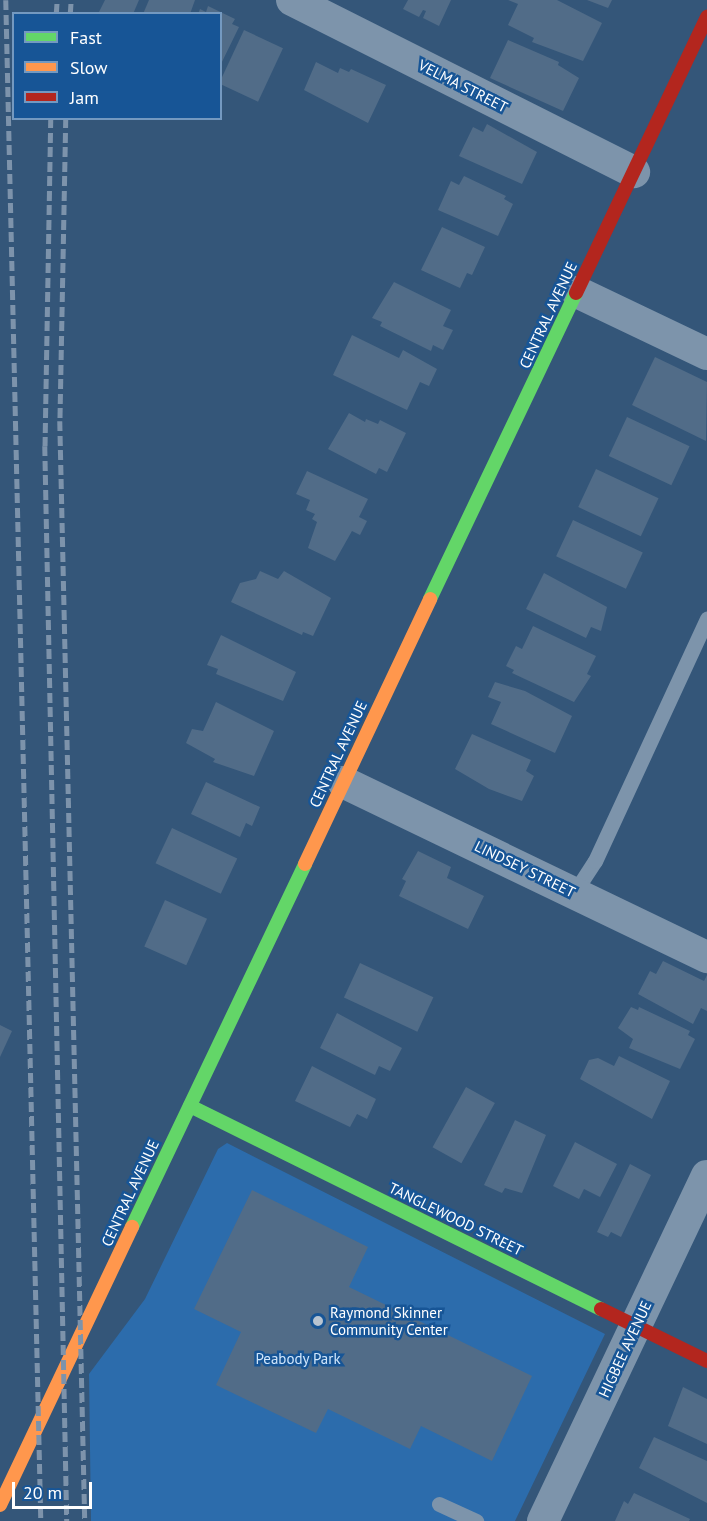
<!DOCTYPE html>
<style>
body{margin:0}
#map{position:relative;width:707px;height:1521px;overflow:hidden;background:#345679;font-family:"PT Sans",sans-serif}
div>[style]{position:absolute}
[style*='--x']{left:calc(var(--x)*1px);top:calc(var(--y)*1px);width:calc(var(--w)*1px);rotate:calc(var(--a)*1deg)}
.green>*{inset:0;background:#2c6cac}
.building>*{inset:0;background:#516c88;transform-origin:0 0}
.lane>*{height:15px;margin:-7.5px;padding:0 7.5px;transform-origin:7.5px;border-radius:7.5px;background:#7d94ab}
.street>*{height:32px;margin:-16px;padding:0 16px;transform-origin:16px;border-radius:16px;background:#7d94ab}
.fast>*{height:14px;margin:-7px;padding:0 7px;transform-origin:7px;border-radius:7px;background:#63d668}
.slow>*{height:14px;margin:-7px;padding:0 7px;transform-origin:7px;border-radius:7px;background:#ff974d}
.jam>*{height:14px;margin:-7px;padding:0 7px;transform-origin:7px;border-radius:7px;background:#b3261e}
.rail>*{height:4.5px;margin-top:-2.25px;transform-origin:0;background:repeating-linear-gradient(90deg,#7d93ab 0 10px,transparent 0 14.5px)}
.dots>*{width:16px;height:16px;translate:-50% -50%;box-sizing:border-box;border:3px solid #175596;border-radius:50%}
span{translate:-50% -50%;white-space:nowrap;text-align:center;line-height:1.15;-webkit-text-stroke:5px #175596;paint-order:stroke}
.street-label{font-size:15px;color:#fff}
.poi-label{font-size:15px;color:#fff}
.left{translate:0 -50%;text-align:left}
.park-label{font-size:15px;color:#d0e6fc}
.legend{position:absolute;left:12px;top:12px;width:210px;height:108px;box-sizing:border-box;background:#175596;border:2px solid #7499c0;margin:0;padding:8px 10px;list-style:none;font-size:18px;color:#fff}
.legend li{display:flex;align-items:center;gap:12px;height:30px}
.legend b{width:30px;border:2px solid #7499c0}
.scale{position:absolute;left:12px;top:1482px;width:80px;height:27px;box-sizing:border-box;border:3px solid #fff;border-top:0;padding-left:8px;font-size:18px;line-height:21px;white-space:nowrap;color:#fff;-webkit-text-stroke:4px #175596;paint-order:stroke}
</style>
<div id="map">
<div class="green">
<i style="clip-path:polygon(227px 1143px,605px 1334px,515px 1521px,91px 1521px,89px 1374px,145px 1299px,218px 1149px)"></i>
</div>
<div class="building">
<i style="clip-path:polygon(105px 0,139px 0,133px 14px,98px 14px)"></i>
<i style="clip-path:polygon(149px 0,195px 0,190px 14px,143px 14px)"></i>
<i style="clip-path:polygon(408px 0,451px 0,439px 26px,423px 18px,426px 11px,423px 10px,419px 17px,403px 9px)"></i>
<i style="clip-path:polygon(508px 0,557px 0,602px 23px,583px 61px,532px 42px,534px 38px,508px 25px,518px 4px)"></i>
<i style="clip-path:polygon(587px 0,612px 0,608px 8px)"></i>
<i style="clip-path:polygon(208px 6px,235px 19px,232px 24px,239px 27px,220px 66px,220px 14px,198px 14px,200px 9px,206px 12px)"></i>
<i style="left:244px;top:30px;width:43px;height:59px;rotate:25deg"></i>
<i style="clip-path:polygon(508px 40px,559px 62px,558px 65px,579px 78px,563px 111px,490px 78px)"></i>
<i style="clip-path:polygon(316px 62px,338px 73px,340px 68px,349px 72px,351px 69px,386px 85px,368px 123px,304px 90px)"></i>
<i style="clip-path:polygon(487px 124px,537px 152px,522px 184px,459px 156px,473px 127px,483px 132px)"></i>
<i style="clip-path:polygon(464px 176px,506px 196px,504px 199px,513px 204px,498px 236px,438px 210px,451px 181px,459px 185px)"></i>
<i style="clip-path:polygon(442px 227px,485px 247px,472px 275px,467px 273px,460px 288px,421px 270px)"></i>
<i style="clip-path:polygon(394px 282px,451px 310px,443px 326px,453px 330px,443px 350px,433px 345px,431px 351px,380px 326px,382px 322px,372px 318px)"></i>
<i style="clip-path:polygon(352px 335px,399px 358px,403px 350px,437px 369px,429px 386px,420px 382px,407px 410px,333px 375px)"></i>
<i style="clip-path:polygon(655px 357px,707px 382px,706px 441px,632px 405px)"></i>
<i style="clip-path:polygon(349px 413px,365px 422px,366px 419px,378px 424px,380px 420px,406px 433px,387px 472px,379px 468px,376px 474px,328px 449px)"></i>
<i style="left:627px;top:417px;width:69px;height:43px;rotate:25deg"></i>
<i style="left:596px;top:469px;width:69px;height:42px;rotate:25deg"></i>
<i style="clip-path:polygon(307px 471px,368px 499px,359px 517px,367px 521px,360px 535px,352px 531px,335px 561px,308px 548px,317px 522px,312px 519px,315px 514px,306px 510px,310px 500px,296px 494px)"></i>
<i style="left:573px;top:520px;width:77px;height:40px;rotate:25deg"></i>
<i style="clip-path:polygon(260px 571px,278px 579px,284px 571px,331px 598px,313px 636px,303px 632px,302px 635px,231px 602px,240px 583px,256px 579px)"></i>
<i style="clip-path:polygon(544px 573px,607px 607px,601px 631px,591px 627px,586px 638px,526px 609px)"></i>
<i style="clip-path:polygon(533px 626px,596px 656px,587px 674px,591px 676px,574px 702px,512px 673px,514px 670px,506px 666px,516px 646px,522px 649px)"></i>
<i style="clip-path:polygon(221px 635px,296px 672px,283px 701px,216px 674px,218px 669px,207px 665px)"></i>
<i style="clip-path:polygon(495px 682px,525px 691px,572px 716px,555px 753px,491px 724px,501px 702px,488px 697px)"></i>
<i style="clip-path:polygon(216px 702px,274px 731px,254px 776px,213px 762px,215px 759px,186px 743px,192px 729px,203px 731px)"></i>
<i style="clip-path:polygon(472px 734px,531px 760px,526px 771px,534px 776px,522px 801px,489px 789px,455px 769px)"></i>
<i style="clip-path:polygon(206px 782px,260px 807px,252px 826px,246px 823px,240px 837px,191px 814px)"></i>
<i style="left:172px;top:828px;width:72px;height:39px;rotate:25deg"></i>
<i style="clip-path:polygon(418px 851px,451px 867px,447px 878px,484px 896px,468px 929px,399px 896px,406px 881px,402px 879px)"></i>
<i style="left:165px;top:900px;width:46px;height:51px;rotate:24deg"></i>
<i style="clip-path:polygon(663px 961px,704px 981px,707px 975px,707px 1011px,701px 1008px,693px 1024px,638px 994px,650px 971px,656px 974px)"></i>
<i style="left:360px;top:963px;width:81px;height:38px;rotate:25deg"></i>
<i style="clip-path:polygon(631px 1007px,638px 1010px,639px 1007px,690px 1031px,688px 1035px,695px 1039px,680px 1069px,629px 1048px,633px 1039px,618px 1028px)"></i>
<i style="clip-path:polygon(337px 1013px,402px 1048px,390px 1071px,379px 1066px,375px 1075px,320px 1048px)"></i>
<i style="clip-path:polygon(0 1025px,12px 1031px,0 1057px)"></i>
<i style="clip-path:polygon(619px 1056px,670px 1081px,652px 1119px,580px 1079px,589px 1060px,598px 1058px,614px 1066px)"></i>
<i style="clip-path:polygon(312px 1066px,376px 1099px,367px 1119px,357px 1114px,350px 1127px,295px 1101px)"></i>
<i style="left:466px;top:1087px;width:33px;height:69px;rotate:29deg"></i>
<i style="clip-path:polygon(515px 1120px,546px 1135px,522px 1193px,505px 1188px,502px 1193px,484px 1185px)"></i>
<i style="clip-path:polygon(575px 1142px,617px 1164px,600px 1197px,584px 1189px,579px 1199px,553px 1186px)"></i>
<i style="clip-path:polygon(630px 1164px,651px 1175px,621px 1237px,611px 1232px,608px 1237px,597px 1232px)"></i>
<i style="clip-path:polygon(252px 1190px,368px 1247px,349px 1287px,532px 1376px,492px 1461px,421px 1426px,410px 1449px,328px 1409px,316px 1433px,216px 1385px,241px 1332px,194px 1309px)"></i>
<i style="clip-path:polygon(683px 1387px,707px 1399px,707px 1444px,668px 1426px)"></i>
<i style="clip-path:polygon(654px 1437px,707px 1461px,707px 1503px,639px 1468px)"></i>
<i style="clip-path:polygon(634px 1493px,690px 1519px,689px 1521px,615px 1521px,624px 1501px,628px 1504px)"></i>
</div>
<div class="lane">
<i style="--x:574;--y:893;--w:38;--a:-57"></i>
<i style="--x:595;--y:861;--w:267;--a:-65.2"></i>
<i style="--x:439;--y:1504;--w:41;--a:24.7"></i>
</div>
<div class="street">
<i style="--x:292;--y:0;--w:383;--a:26.7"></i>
<i style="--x:577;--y:292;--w:144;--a:25.5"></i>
<i style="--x:343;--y:782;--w:404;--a:25.7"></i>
<i style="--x:543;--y:1521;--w:382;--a:-64.6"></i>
</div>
<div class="fast">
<i style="--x:430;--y:599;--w:339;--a:-64.5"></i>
<i style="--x:190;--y:1106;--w:458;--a:26.3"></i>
<i style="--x:132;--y:1227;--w:402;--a:-64.5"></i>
</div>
<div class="slow">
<i style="--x:305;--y:864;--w:293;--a:-64.7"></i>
<i style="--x:0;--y:1505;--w:308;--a:-64.6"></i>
</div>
<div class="jam">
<i style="--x:576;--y:293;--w:306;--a:-64.6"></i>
<i style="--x:601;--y:1309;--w:118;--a:26.1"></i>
</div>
<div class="rail">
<i style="--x:6;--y:0;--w:1521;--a:88.68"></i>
<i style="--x:56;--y:14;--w:14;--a:-86"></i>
<i style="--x:70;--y:14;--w:14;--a:-86"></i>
<i style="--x:51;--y:118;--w:328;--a:91"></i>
<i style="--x:45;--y:446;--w:1075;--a:88.83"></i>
<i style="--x:66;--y:118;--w:303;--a:91.1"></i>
<i style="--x:60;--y:421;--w:1100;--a:88.7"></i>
</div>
<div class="dots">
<i style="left:318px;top:1321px;background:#b8c4d0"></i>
</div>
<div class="street-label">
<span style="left:463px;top:86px;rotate:27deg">VELMA STREET</span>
<span style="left:548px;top:315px;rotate:-65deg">CENTRAL AVENUE</span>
<span style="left:338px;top:754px;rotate:-65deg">CENTRAL AVENUE</span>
<span style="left:525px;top:869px;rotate:26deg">LINDSEY STREET</span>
<span style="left:130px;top:1193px;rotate:-65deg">CENTRAL AVENUE</span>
<span style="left:456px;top:1219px;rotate:26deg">TANGLEWOOD STREET</span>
<span style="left:625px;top:1349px;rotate:-65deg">HIGBEE AVENUE</span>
</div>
<div class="poi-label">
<span class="left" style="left:330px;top:1321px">Raymond Skinner<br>Community Center</span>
</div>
<div class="park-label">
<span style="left:298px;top:1359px">Peabody Park</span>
</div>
<ul class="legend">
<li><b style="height:8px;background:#63d668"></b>Fast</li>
<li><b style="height:8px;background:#ff974d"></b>Slow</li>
<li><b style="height:8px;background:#b3261e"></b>Jam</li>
</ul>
<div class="scale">20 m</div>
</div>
